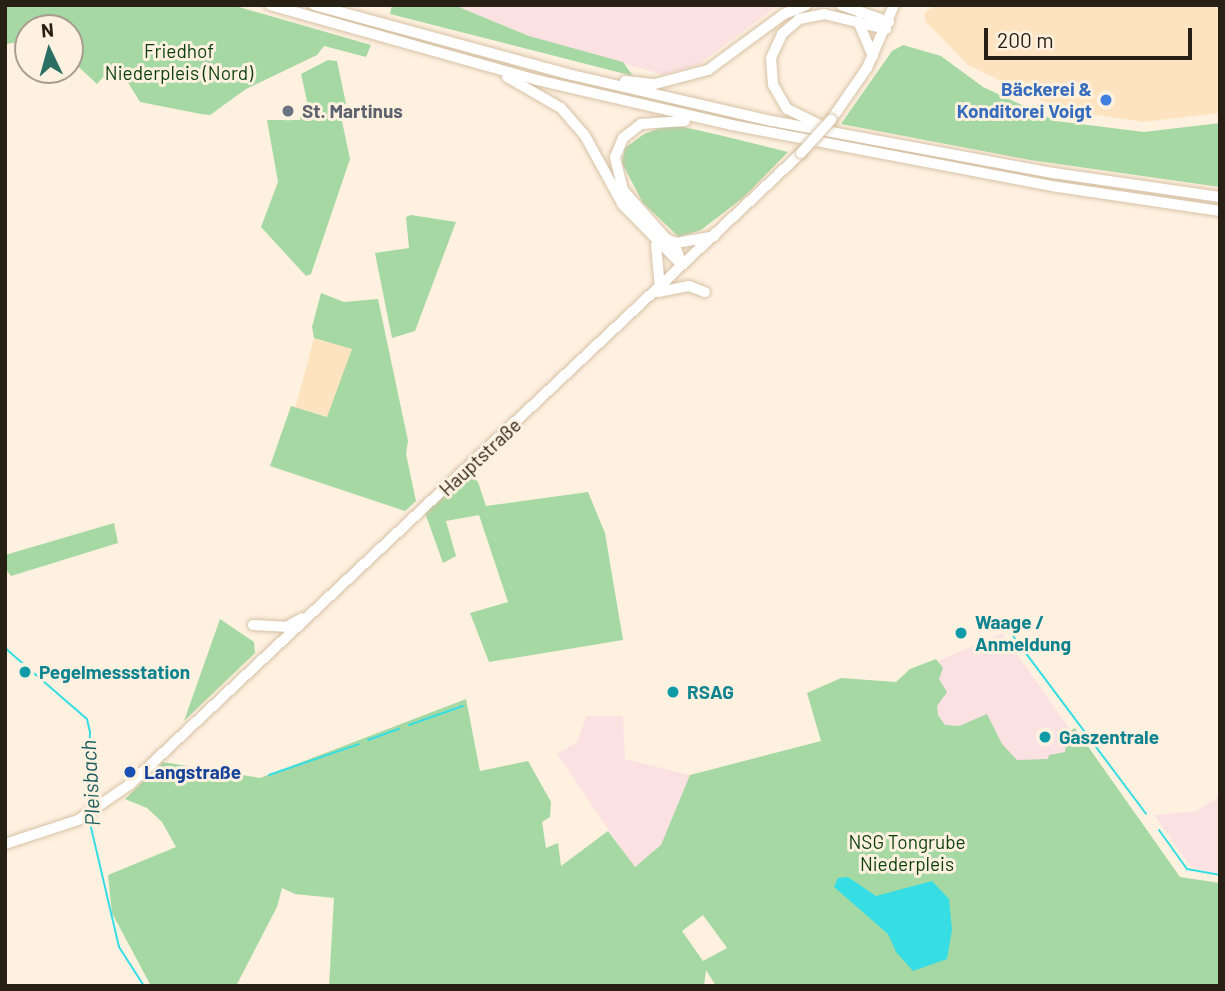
<!DOCTYPE html>
<meta charset="utf-8">
<style>
body{margin:0}
#map{position:relative;width:1225px;height:991px;overflow:hidden;background:#fef1e0;font-family:Barlow,sans-serif}
div>[style]{position:absolute}
[style*='--x']{left:calc(var(--x)*1px);top:calc(var(--y)*1px);width:calc(var(--w)*1px);rotate:calc(var(--a)*1deg)}
.built>*{inset:0;background:#fee3c0;transform-origin:0 0}
.industrial>*{inset:0;background:#fce1e3}
.green>*{inset:0;background:#a6d8a3}
.water>*{inset:0;background:#36dee4}
.stream>*{height:2px;margin:-1px;padding:0 1px;transform-origin:1px;border-radius:1px;background:#36dee4}
.roads{filter:drop-shadow(0 0 2px #d7c2a6) drop-shadow(0 0 2px #d7c2a6)}
.major>*{height:10px;margin:-5px;padding:0 5px;transform-origin:5px;border-radius:5px;background:#fff}
.highway>*{height:10px;margin:-5px;padding:0 5px;transform-origin:5px;border-radius:5px;background:#fff}
.bridges{filter:drop-shadow(0 0 2px #d7c2a6) drop-shadow(0 0 2px #d7c2a6)}
.major-bridge>*{height:10px;margin:-5px;padding:0 5px;transform-origin:5px;border-radius:5px;background:#fff}
.dots>*{width:19px;height:19px;translate:-50% -50%;box-sizing:border-box;border:4px solid #fef1e0;border-radius:50%}
span{translate:-50% -50%;white-space:nowrap;text-align:center;line-height:1.15;-webkit-text-stroke:6px #fef1e0;paint-order:stroke}
.park-label{font-size:19px;color:#0b3f0c}
.shop-label{font-size:19px;color:#366cbe;font-weight:700}
.right{translate:-100% -50%;text-align:right}
.worship-label{font-size:19px;color:#5b616d;font-weight:700}
.left{translate:0 -50%;text-align:left}
.street-label{font-size:19px;color:#282015}
.culture-label{font-size:19px;color:#0d838f;font-weight:700}
.transit-label{font-size:19px;color:#164399;font-weight:700}
.water-label{font-size:21px;color:#1b5c5f;font-style:italic}
.frame{position:absolute;inset:0;border:7px solid #282015;pointer-events:none}
.north{position:absolute;left:14px;top:14px;width:70px;height:70px;box-sizing:border-box;background:#fef1e0;border:2px solid #a89d8f;border-radius:50%;rotate:355deg;font-size:19px;font-weight:700;line-height:28px;text-align:center;color:#282015}
.north::after{content:'';display:block;margin:auto;width:24px;height:32px;background:#2a6f64;clip-path:polygon(50% 0,100% 100%,50% 72%,0 100%)}
.scale{position:absolute;left:984px;top:28px;width:208px;height:32px;box-sizing:border-box;border:4px solid #282015;border-top:0;padding-left:9px;font-size:21px;line-height:24px;white-space:nowrap;color:#282015;-webkit-text-stroke:5px #fef1e0;paint-order:stroke}
</style>
<div id="map">
<div class="built">
<i style="clip-path:polygon(937px 5px,1220px 5px,1220px 113px,1143px 122px,1059px 109px,968px 65px,925px 21px,925px 12px)"></i>
<i style="left:314px;top:338px;width:39px;height:72px;rotate:15deg"></i>
</div>
<div class="industrial">
<i style="clip-path:polygon(454px 5px,778px 5px,699px 64px,664px 75px,529px 36px)"></i>
<i style="clip-path:polygon(1002px 633px,1074px 735px,1077px 747px,1025px 769px,951px 736px,910px 683px,911px 673px)"></i>
<i style="clip-path:polygon(587px 716px,623px 716px,625px 759px,690px 775px,675px 837px,634px 867px,557px 754px,577px 742px)"></i>
<i style="clip-path:polygon(1220px 796px,1220px 874px,1191px 867px,1154px 815px,1196px 811px)"></i>
</div>
<div class="green">
<i style="clip-path:polygon(5px 5px,232px 5px,371px 45px,366px 57px,324px 46px,317px 55px,246px 89px,210px 115px,201px 114px,140px 102px,116px 63px,97px 84px,70px 59px,70px 28px,28px 28px,28px 41px,5px 44px)"></i>
<i style="clip-path:polygon(392px 5px,454px 5px,529px 36px,623px 62px,633px 76px,390px 14px)"></i>
<i style="clip-path:polygon(903px 45px,941px 56px,983px 87px,1056px 121px,1144px 132px,1220px 123px,1220px 187px,1030px 160px,841px 124px,892px 51px)"></i>
<i style="clip-path:polygon(328px 60px,337px 61px,346px 104px,339px 107px,350px 159px,311px 274px,306px 276px,261px 227px,278px 182px,267px 120px,300px 120px,300px 116px,310px 115px,301px 74px)"></i>
<i style="clip-path:polygon(670px 124px,719px 135px,788px 152px,744px 197px,701px 230px,679px 237px,643px 203px,622px 163px,625px 148px,644px 134px)"></i>
<i style="clip-path:polygon(411px 215px,456px 222px,415px 331px,392px 338px,375px 253px,409px 248px,406px 217px)"></i>
<i style="clip-path:polygon(321px 293px,344px 302px,378px 299px,408px 441px,406px 454px,416px 501px,405px 511px,270px 466px,291px 406px,327px 417px,352px 349px,314px 338px,312px 327px)"></i>
<i style="clip-path:polygon(466px 471px,478px 482px,486px 506px,588px 492px,605px 533px,623px 640px,489px 662px,470px 613px,508px 602px,479px 515px,446px 521px,456px 556px,443px 563px,424px 510px)"></i>
<i style="clip-path:polygon(114px 523px,118px 543px,11px 576px,5px 568px,5px 555px)"></i>
<i style="clip-path:polygon(220px 619px,254px 642px,255px 653px,184px 721px)"></i>
<i style="clip-path:polygon(evenodd,936px 659px,943px 668px,939px 679px,947px 692px,937px 706px,938px 715px,945px 725px,959px 726px,987px 714px,1002px 744px,1017px 760px,1048px 759px,1049px 755px,1065px 752px,1067px 733px,1075px 728px,1180px 877px,1220px 883px,1220px 986px,716px 986px,706px 970px,704px 986px,329px 986px,334px 898px,295px 894px,282px 888px,277px 907px,236px 986px,151px 986px,112px 913px,108px 875px,176px 847px,162px 822px,147px 808px,125px 799px,163px 762px,260px 778px,466px 699px,480px 771px,528px 761px,551px 802px,550px 817px,542px 822px,546px 848px,558px 843px,561px 866px,608px 831px,635px 867px,661px 845px,690px 775px,821px 741px,807px 693px,841px 678px,896px 682px,910px 669px,936px 659px,703px 915px,727px 948px,703px 961px,682px 931px,703px 915px)"></i>
</div>
<div class="water">
<i style="clip-path:polygon(848px 877px,876px 896px,932px 881px,949px 899px,952px 930px,947px 959px,913px 971px,896px 952px,888px 934px,834px 887px,838px 878px)"></i>
</div>
<div class="stream">
<i style="--x:1013;--y:636;--w:222;--a:53.2"></i>
<i style="--x:5;--y:648;--w:108;--a:40.9"></i>
<i style="--x:87;--y:719;--w:13;--a:77"></i>
<i style="--x:90;--y:732;--w:75;--a:92.3"></i>
<i style="--x:409;--y:725;--w:57;--a:-19.4"></i>
<i style="--x:368;--y:740;--w:33;--a:-20"></i>
<i style="--x:269;--y:775;--w:95;--a:-19"></i>
<i style="--x:89;--y:819;--w:131;--a:76.8"></i>
<i style="--x:119;--y:947;--w:46;--a:57.3"></i>
<i style="--x:1159;--y:830;--w:48;--a:54.3"></i>
<i style="--x:1187;--y:869;--w:34;--a:10"></i>
</div>
<div class="roads">
<div class="major">
<i style="--x:831;--y:120;--w:63;--a:-55.3"></i>
<i style="--x:867;--y:68;--w:69;--a:-66.8"></i>
<i style="--x:658;--y:292;--w:32;--a:-11"></i>
<i style="--x:689;--y:286;--w:17;--a:21"></i>
<i style="--x:253;--y:625;--w:33;--a:3"></i>
<i style="--x:286;--y:627;--w:18;--a:-29"></i>
<i style="--x:5;--y:844;--w:77;--a:-18.2"></i>
<i style="--x:78;--y:820;--w:62;--a:-34.5"></i>
<i style="--x:129;--y:785;--w:923;--a:-43.24"></i>
</div>
<div class="highway">
<i style="--x:270;--y:5;--w:277;--a:15.7"></i>
<i style="--x:537;--y:80;--w:200;--a:13"></i>
<i style="--x:732;--y:125;--w:332;--a:10.8"></i>
<i style="--x:1058;--y:187;--w:164;--a:8.4"></i>
<i style="--x:314;--y:5;--w:267;--a:15.2"></i>
<i style="--x:572;--y:75;--w:205;--a:13"></i>
<i style="--x:772;--y:121;--w:286;--a:10.5"></i>
<i style="--x:1053;--y:173;--w:169;--a:8.2"></i>
<i style="--x:841;--y:5;--w:51;--a:19.5"></i>
<i style="--x:858;--y:21;--w:38;--a:67"></i>
<i style="--x:507;--y:77;--w:62;--a:29.9"></i>
<i style="--x:561;--y:108;--w:35;--a:49"></i>
<i style="--x:584;--y:134;--w:81;--a:61.2"></i>
<i style="--x:623;--y:205;--w:84;--a:45.5"></i>
<i style="--x:625;--y:81;--w:30;--a:6"></i>
<i style="--x:655;--y:84;--w:55;--a:-14.8"></i>
<i style="--x:708;--y:70;--w:94;--a:-36.4"></i>
<i style="--x:784;--y:14;--w:24;--a:-22"></i>
<i style="--x:818;--y:124;--w:34;--a:-154"></i>
<i style="--x:787;--y:109;--w:28;--a:-120"></i>
<i style="--x:773;--y:85;--w:27;--a:-94"></i>
<i style="--x:771;--y:58;--w:26;--a:-65"></i>
<i style="--x:782;--y:34;--w:23;--a:-41"></i>
<i style="--x:799;--y:19;--w:25;--a:-11"></i>
<i style="--x:824;--y:14;--w:64;--a:13.6"></i>
<i style="--x:667;--y:239;--w:10;--a:24"></i>
<i style="--x:676;--y:243;--w:39;--a:-10"></i>
<i style="--x:656;--y:245;--w:43;--a:84.7"></i>
<i style="--x:682;--y:264;--w:14;--a:-111"></i>
<i style="--x:677;--y:251;--w:81;--a:-131.5"></i>
<i style="--x:623;--y:190;--w:34;--a:-104"></i>
<i style="--x:615;--y:157;--w:21;--a:-67"></i>
<i style="--x:623;--y:138;--w:23;--a:-38"></i>
<i style="--x:641;--y:124;--w:44;--a:-3.9"></i>
</div>
</div>
<div class="bridges">
<div class="major-bridge">
<i style="--x:801;--y:153;--w:45;--a:-47.7"></i>
</div>
</div>
<div class="dots">
<i style="left:1106px;top:100px;background:#3f7fe0"></i>
<i style="left:288px;top:111px;background:#6b7280"></i>
<i style="left:961px;top:633px;background:#0f9aa8"></i>
<i style="left:25px;top:672px;background:#0f9aa8"></i>
<i style="left:673px;top:692px;background:#0f9aa8"></i>
<i style="left:1045px;top:737px;background:#0f9aa8"></i>
<i style="left:130px;top:772px;background:#1a4fb4"></i>
</div>
<div class="park-label">
<span style="left:179px;top:62px">Friedhof<br>Niederpleis (Nord)</span>
<span style="left:907px;top:853px">NSG Tongrube<br>Niederpleis</span>
</div>
<div class="shop-label">
<span class="right" style="left:1092px;top:100px">Bäckerei &amp;<br>Konditorei Voigt</span>
</div>
<div class="worship-label">
<span class="left" style="left:302px;top:111px">St. Martinus</span>
</div>
<div class="street-label">
<span style="left:480px;top:457px;rotate:-43deg">Hauptstraße</span>
</div>
<div class="culture-label">
<span class="left" style="left:975px;top:633px">Waage /<br>Anmeldung</span>
<span class="left" style="left:39px;top:672px">Pegelmessstation</span>
<span class="left" style="left:687px;top:692px">RSAG</span>
<span class="left" style="left:1059px;top:737px">Gaszentrale</span>
</div>
<div class="transit-label">
<span class="left" style="left:144px;top:772px">Langstraße</span>
</div>
<div class="water-label">
<span style="left:90px;top:783px;rotate:-93deg">Pleisbach</span>
</div>
<div class="frame"></div>
<div class="north">N</div>
<div class="scale">200 m</div>
</div>
